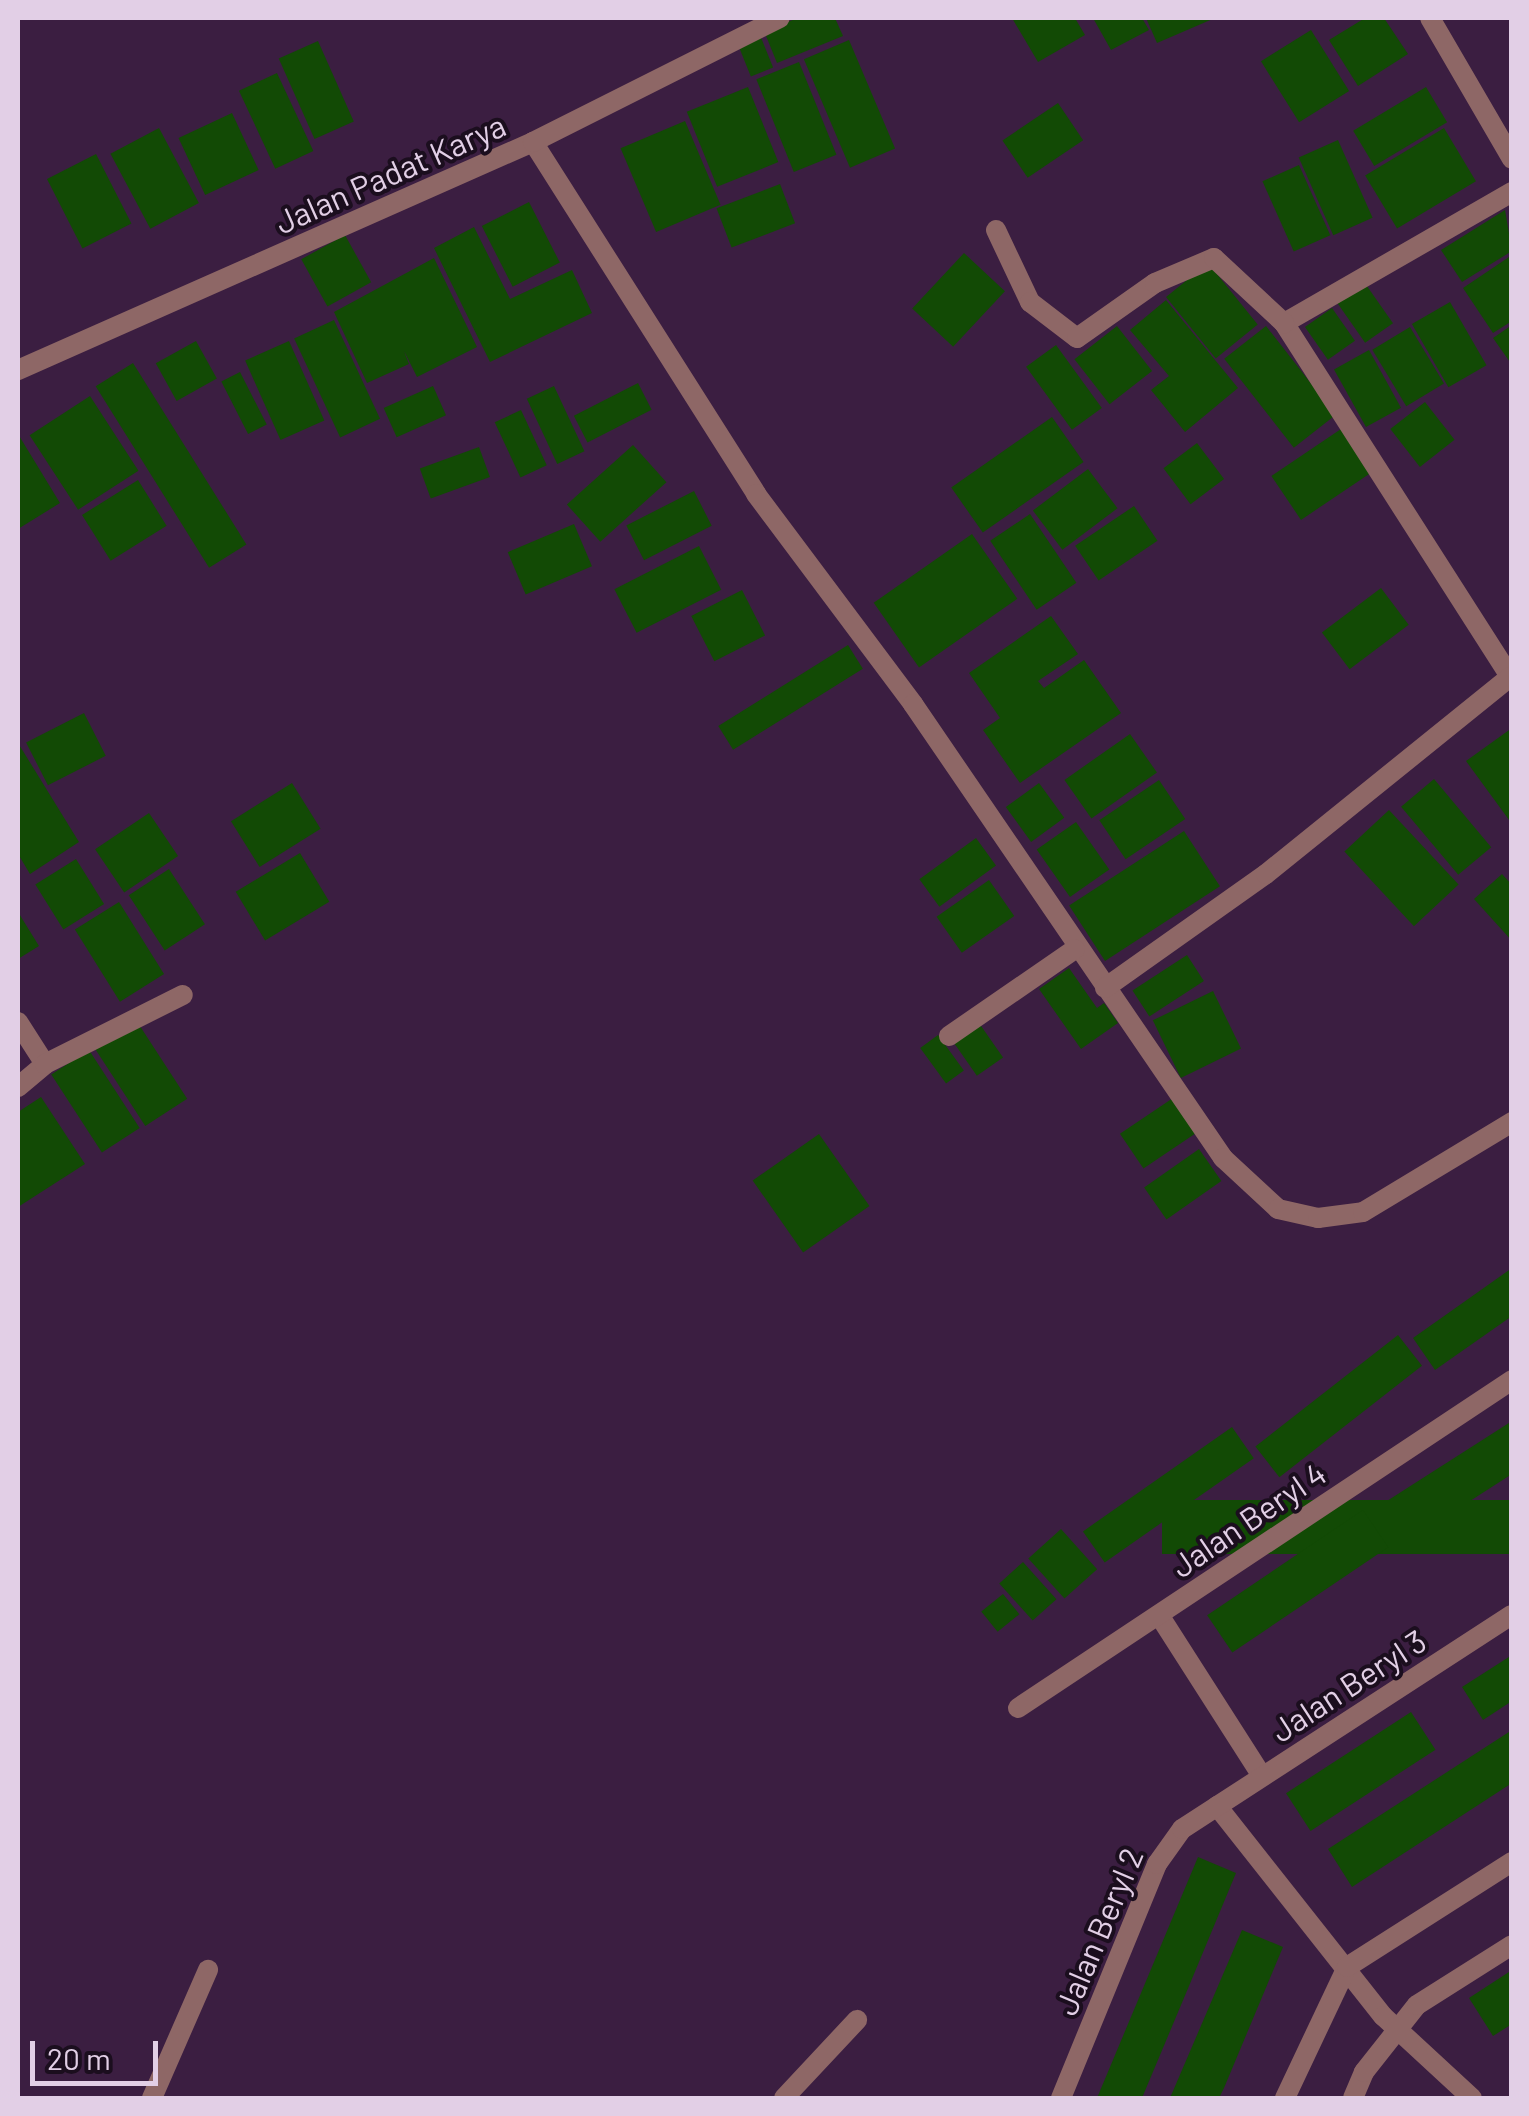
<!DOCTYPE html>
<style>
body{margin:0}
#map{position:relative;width:1529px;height:2116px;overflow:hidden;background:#3b1e41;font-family:Barlow,sans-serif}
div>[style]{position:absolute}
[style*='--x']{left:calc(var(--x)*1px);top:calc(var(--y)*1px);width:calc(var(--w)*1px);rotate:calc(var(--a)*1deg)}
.building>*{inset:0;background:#124a05;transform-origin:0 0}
.street>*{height:20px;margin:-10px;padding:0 10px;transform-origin:10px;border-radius:10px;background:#8e6766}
span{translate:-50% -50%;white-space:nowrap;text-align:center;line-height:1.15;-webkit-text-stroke:8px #1b0e1e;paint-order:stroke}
.street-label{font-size:32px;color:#e2cfe6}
.frame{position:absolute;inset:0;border:20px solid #e2cfe6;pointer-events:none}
.scale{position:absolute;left:30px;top:2041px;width:128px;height:45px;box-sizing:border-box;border:5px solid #e2cfe6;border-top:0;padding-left:12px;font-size:30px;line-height:35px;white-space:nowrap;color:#e2cfe6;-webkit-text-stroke:8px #1b0e1e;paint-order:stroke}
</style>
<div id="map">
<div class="building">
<i style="clip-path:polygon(798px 18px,835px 18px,843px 36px,777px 63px,764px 31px)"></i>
<i style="clip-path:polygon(1012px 18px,1075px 18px,1085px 35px,1038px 62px)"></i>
<i style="clip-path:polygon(1093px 18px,1142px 18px,1149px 30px,1111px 50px)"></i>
<i style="clip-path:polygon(1146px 18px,1215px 18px,1157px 43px)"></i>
<i style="clip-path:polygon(1365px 18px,1384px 18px,1408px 54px,1358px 86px,1329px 40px)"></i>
<i style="left:1311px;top:30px;width:72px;height:59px;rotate:58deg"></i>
<i style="left:760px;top:35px;width:35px;height:24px;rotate:68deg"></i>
<i style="left:849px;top:40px;width:118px;height:49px;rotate:67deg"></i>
<i style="left:318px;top:41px;width:88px;height:43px;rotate:66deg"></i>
<i style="left:799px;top:62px;width:100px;height:46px;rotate:68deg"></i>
<i style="left:277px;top:73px;width:86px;height:42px;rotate:65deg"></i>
<i style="left:748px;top:87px;width:81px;height:66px;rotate:68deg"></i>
<i style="left:1426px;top:87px;width:41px;height:85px;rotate:59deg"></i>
<i style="left:1058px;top:103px;width:45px;height:67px;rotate:56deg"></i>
<i style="left:232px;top:113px;width:63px;height:59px;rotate:65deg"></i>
<i style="left:685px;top:121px;width:91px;height:70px;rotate:67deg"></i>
<i style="left:159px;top:128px;width:85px;height:55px;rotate:62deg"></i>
<i style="left:1444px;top:128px;width:62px;height:92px;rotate:59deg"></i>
<i style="left:1338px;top:140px;width:85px;height:43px;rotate:66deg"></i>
<i style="left:96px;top:154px;width:78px;height:55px;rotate:63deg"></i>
<i style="left:1299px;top:165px;width:77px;height:40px;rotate:66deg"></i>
<i style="left:780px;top:184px;width:42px;height:68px;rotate:69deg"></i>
<i style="left:529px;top:202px;width:68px;height:53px;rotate:63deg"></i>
<i style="clip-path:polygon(1505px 210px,1512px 251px,1462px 282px,1441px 250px)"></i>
<i style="clip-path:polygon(474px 227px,510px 299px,572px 270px,592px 313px,490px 362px,434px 248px)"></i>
<i style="left:345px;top:235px;width:54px;height:50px;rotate:61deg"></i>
<i style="left:964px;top:253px;width:56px;height:76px;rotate:43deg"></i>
<i style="clip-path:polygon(1512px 255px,1512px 321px,1493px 333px,1463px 288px)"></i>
<i style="clip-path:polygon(434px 258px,477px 347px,417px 377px,404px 351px,409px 364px,367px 383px,334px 312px)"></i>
<i style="left:1208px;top:263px;width:79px;height:54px;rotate:51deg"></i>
<i style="left:1362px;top:279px;width:54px;height:34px;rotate:55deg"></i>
<i style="clip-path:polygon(1166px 300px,1238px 388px,1185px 432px,1151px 390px,1169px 376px,1130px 330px)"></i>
<i style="left:1450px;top:302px;width:73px;height:44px;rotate:60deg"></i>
<i style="left:1332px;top:308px;width:40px;height:33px;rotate:55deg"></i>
<i style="left:334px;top:320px;width:109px;height:44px;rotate:65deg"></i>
<i style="clip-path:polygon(1512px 325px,1512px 365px,1493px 338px)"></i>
<i style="left:1117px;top:326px;width:57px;height:54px;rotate:52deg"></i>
<i style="left:1266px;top:326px;width:113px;height:53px;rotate:52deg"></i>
<i style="left:1410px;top:327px;width:66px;height:44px;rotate:59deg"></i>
<i style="left:196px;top:341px;width:43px;height:46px;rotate:61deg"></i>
<i style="left:289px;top:341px;width:87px;height:48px;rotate:66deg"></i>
<i style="left:1056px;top:345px;width:78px;height:37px;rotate:54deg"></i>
<i style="left:1369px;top:350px;width:66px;height:40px;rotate:61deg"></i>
<i style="left:133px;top:363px;width:214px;height:44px;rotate:58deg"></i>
<i style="left:240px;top:372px;width:59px;height:21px;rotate:63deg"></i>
<i style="left:638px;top:383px;width:30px;height:72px;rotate:63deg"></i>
<i style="left:433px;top:386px;width:32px;height:54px;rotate:66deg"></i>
<i style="left:554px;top:386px;width:72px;height:30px;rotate:65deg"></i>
<i style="left:90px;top:396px;width:89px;height:72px;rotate:57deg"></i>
<i style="left:1425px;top:402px;width:48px;height:44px;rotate:52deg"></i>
<i style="left:521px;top:410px;width:61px;height:29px;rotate:65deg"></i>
<i style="left:1052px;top:417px;width:55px;height:123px;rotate:55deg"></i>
<i style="left:1341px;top:429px;width:53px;height:84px;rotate:56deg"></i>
<i style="clip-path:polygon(18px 434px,60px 503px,18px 529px)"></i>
<i style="left:1197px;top:443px;width:45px;height:42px;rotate:53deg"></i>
<i style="left:633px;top:445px;width:50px;height:89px;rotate:48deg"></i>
<i style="left:479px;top:447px;width:32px;height:63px;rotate:70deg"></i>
<i style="left:1088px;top:469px;width:49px;height:69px;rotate:53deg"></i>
<i style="left:138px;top:480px;width:54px;height:66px;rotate:58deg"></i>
<i style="left:694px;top:491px;width:39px;height:76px;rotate:63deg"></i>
<i style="left:1134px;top:506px;width:42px;height:71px;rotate:56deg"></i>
<i style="left:1030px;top:514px;width:83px;height:48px;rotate:56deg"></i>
<i style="left:574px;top:524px;width:46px;height:72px;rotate:67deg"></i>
<i style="left:972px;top:534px;width:79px;height:120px;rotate:55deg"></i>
<i style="left:699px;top:546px;width:49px;height:95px;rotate:63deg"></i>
<i style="left:1381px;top:588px;width:46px;height:74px;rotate:53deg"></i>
<i style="left:742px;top:590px;width:51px;height:57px;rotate:63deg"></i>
<i style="clip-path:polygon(1051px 616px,1078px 654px,1038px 681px,1044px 688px,1084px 660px,1121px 713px,1020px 783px,983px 730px,1000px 718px,969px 673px)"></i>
<i style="left:848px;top:645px;width:28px;height:153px;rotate:58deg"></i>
<i style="left:84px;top:713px;width:48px;height:65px;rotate:63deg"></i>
<i style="clip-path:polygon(1512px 728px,1512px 824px,1466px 761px)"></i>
<i style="left:1130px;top:734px;width:47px;height:80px;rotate:55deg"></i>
<i style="clip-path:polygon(18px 743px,79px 842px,30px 874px,18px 854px)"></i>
<i style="left:1434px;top:779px;width:89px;height:43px;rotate:50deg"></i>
<i style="left:1159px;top:780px;width:47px;height:72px;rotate:56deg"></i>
<i style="left:292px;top:783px;width:54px;height:72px;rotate:58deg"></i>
<i style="left:1039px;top:783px;width:43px;height:41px;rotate:54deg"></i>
<i style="left:1389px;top:810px;width:102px;height:61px;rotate:47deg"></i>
<i style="left:149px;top:813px;width:52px;height:65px;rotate:56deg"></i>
<i style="left:1076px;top:822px;width:58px;height:48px;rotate:55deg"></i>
<i style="left:1184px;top:831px;width:66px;height:137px;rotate:57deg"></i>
<i style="left:976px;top:838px;width:34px;height:70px;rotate:54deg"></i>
<i style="left:300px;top:853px;width:57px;height:75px;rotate:59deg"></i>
<i style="left:76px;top:859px;width:53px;height:48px;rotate:58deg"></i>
<i style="left:169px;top:869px;width:66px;height:48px;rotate:57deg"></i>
<i style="clip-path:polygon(1502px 874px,1512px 885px,1512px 941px,1474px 899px)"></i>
<i style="left:989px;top:880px;width:44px;height:64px;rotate:55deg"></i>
<i style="left:119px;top:902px;width:85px;height:52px;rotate:58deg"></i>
<i style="clip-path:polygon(18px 912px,39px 946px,18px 959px)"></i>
<i style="left:1187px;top:955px;width:31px;height:65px;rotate:57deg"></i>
<i style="clip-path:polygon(1069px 968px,1097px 1008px,1104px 1003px,1118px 1023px,1081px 1049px,1039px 989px)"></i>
<i style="left:1213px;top:991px;width:64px;height:67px;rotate:64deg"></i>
<i style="left:136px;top:1020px;width:94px;height:50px;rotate:57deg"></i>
<i style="left:979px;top:1023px;width:42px;height:32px;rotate:55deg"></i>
<i style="left:938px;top:1035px;width:44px;height:22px;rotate:54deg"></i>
<i style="left:89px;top:1050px;width:93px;height:45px;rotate:57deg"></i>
<i style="clip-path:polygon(41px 1097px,85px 1164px,18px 1207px,18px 1112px)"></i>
<i style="left:1173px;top:1098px;width:42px;height:64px;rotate:56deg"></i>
<i style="left:819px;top:1134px;width:88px;height:81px;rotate:55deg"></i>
<i style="left:1199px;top:1149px;width:39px;height:67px;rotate:55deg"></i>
<i style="clip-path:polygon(1512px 1268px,1512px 1316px,1435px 1370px,1413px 1338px)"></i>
<i style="left:1398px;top:1335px;width:39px;height:181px;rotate:52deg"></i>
<i style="clip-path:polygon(1512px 1421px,1512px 1474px,1400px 1546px,1376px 1508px)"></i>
<i style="left:1232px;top:1427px;width:38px;height:182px;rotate:55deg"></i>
<i style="left:1512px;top:1500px;width:54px;height:350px;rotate:90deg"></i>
<i style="left:1363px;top:1510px;width:45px;height:188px;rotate:56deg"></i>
<i style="left:1061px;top:1529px;width:54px;height:44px;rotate:48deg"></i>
<i style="left:1023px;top:1562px;width:50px;height:32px;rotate:48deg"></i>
<i style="left:1003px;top:1594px;width:26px;height:28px;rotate:51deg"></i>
<i style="clip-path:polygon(1512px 1655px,1512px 1701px,1483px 1720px,1462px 1687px)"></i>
<i style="left:1411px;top:1712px;width:45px;height:149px;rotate:57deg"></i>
<i style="clip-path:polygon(1512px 1730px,1512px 1783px,1352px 1887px,1328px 1849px)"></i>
<i style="clip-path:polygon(1198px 1857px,1236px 1873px,1189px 1986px,1142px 2098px,1097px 2098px)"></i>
<i style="clip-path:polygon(1242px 1930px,1283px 1947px,1224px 2088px,1219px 2098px,1170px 2098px)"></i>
<i style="clip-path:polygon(1512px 1970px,1512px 2024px,1493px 2036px,1469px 1998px)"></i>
</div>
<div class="street">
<i style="--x:1430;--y:18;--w:163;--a:59.8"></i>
<i style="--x:533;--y:142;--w:417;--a:57.6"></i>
<i style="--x:756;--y:494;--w:262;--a:53.2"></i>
<i style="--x:913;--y:704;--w:550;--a:55.67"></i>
<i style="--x:1223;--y:1158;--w:75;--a:42.8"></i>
<i style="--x:1278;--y:1209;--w:41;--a:12.7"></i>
<i style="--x:1318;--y:1218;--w:45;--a:-7.6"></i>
<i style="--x:1363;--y:1212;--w:174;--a:-31.1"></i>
<i style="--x:1512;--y:192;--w:263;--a:150.1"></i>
<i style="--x:1284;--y:323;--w:423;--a:57.4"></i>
<i style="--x:996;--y:230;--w:80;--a:64.7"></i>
<i style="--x:1030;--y:302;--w:59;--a:37.5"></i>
<i style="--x:1077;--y:338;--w:95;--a:-35.2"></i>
<i style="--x:1155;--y:283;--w:64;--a:-23"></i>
<i style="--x:1214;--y:258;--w:96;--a:42.9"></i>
<i style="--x:18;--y:370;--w:563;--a:-23.88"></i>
<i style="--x:533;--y:142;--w:276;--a:-26.7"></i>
<i style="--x:1105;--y:988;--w:197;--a:-35.3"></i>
<i style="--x:1266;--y:874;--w:314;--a:-38.9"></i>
<i style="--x:18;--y:1022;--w:50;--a:57.3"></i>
<i style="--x:949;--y:1036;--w:153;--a:-34.6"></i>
<i style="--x:18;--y:1087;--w:35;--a:-40"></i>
<i style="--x:45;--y:1064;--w:154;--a:-26.6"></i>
<i style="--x:1159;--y:1615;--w:191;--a:57.4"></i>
<i style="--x:1018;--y:1708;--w:593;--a:-33.58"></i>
<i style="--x:1217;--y:1806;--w:268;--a:51.7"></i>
<i style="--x:1383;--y:2016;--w:121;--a:42.7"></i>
<i style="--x:152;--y:2098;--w:140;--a:-66.4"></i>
<i style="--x:784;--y:2098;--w:107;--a:-46.9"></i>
<i style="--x:1061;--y:2098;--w:253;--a:-67.7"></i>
<i style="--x:1157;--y:1864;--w:43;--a:-54.5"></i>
<i style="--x:1182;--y:1829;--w:393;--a:-33"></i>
<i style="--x:1285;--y:2098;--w:145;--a:-64.7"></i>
<i style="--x:1347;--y:1967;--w:196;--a:-32.5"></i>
<i style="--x:1353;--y:2098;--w:28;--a:-67"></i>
<i style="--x:1364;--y:2072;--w:85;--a:-51.7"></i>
<i style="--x:1417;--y:2005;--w:112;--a:-32.3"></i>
</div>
<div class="street-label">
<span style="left:390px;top:173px;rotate:-24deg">Jalan Padat Karya</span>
<span style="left:1248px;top:1519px;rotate:-34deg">Jalan Beryl 4</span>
<span style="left:1348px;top:1685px;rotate:-33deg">Jalan Beryl 3</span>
<span style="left:1098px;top:1931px;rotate:-67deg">Jalan Beryl 2</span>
</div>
<div class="frame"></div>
<div class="scale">20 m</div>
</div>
